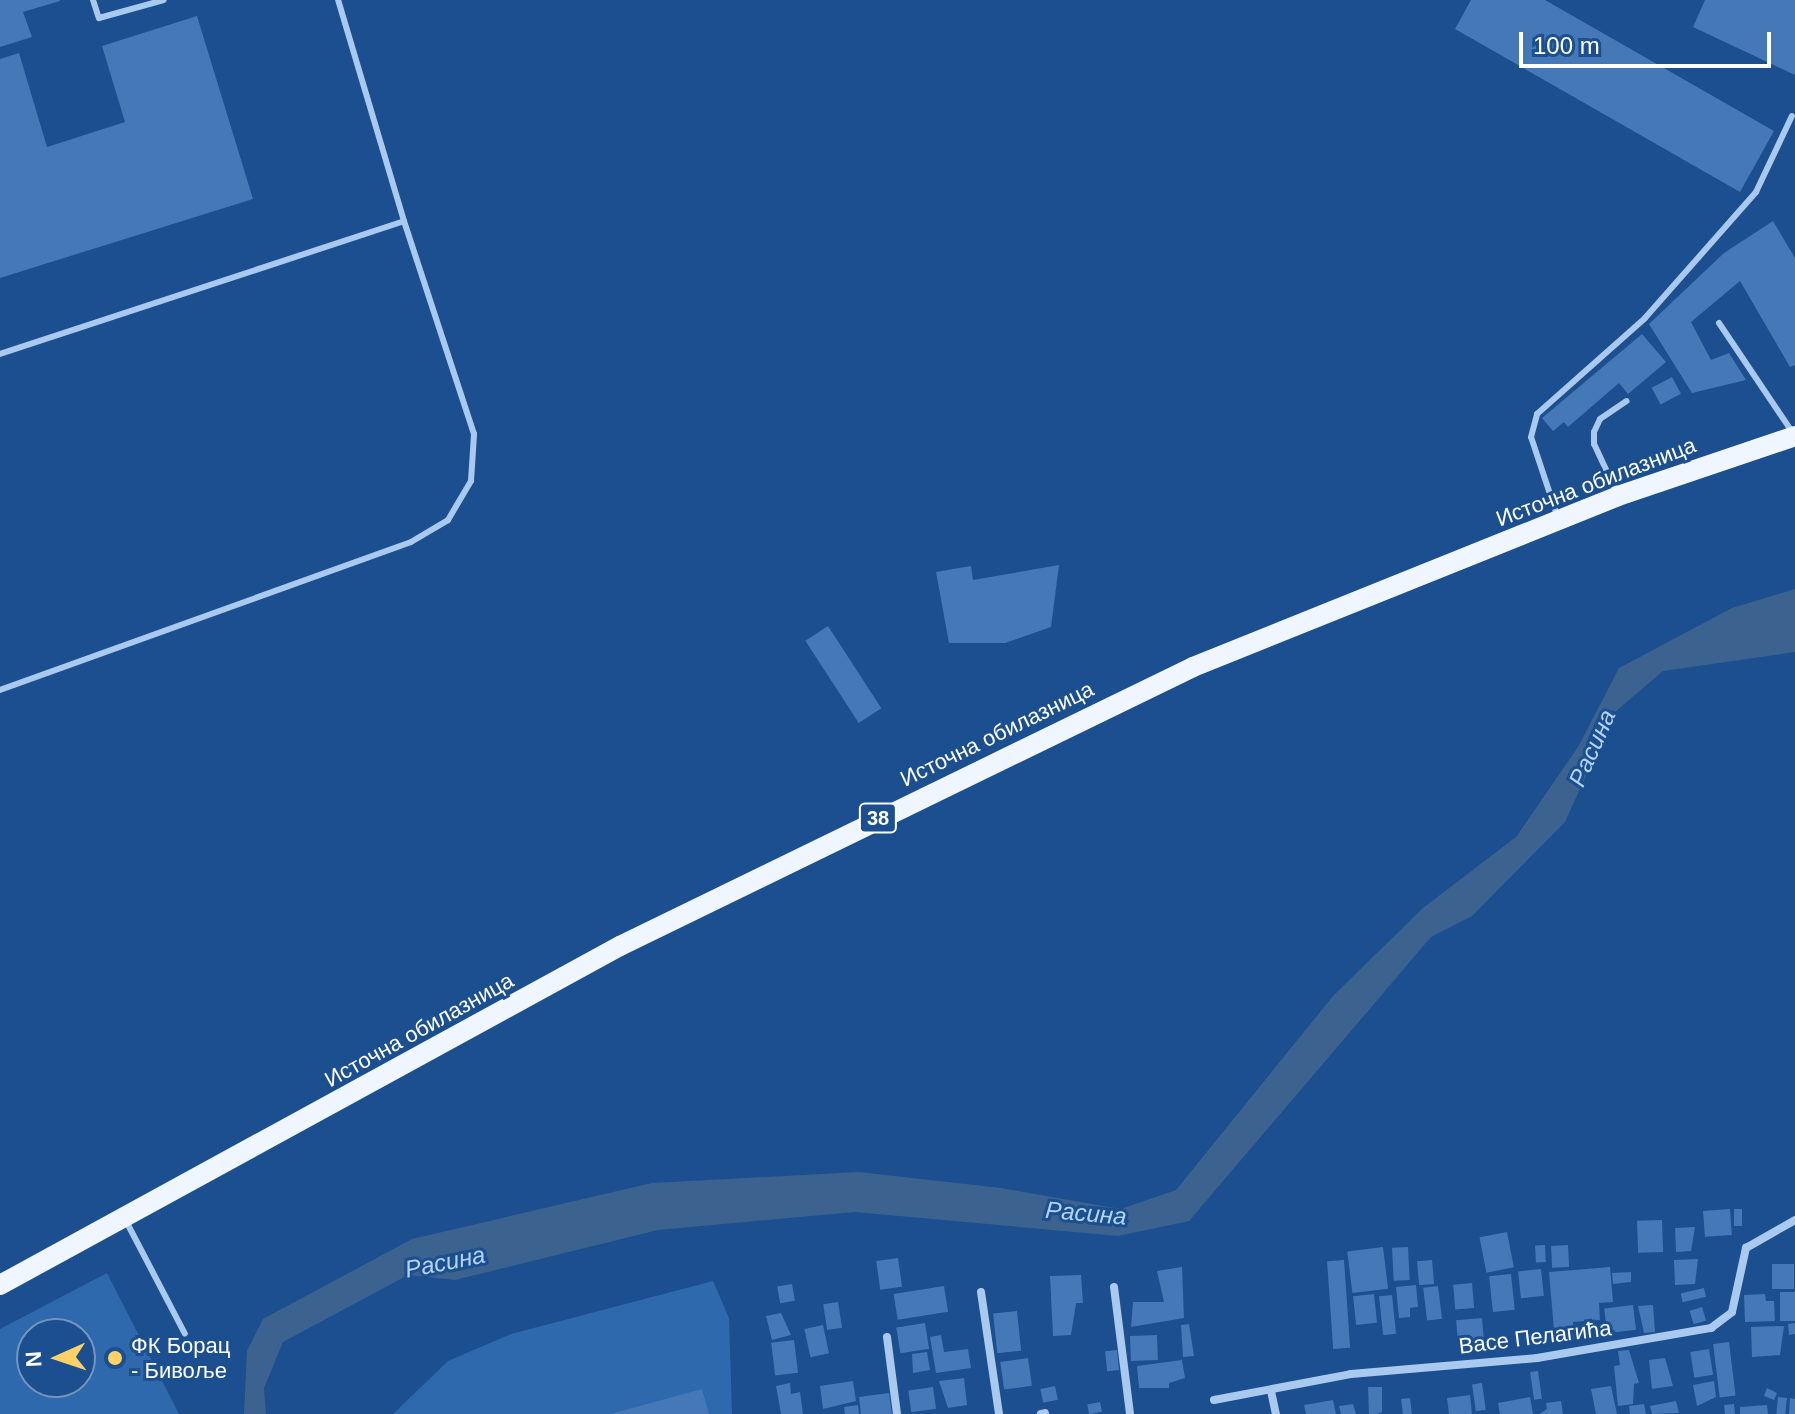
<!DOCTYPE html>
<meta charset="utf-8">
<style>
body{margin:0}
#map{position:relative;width:1795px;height:1414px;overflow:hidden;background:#1b4f8f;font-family:Helvetica,sans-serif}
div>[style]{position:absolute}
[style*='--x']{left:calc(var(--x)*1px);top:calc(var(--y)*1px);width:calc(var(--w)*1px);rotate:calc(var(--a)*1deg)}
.green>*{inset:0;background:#2e69ad}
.water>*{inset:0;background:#3c6290}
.building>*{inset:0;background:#4478b7;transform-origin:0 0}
.service>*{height:6px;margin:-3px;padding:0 3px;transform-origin:3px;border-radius:3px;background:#a9c9ee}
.minor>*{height:8px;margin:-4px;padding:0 4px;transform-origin:4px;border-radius:4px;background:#a9c9ee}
.primary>*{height:20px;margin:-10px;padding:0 10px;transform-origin:10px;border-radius:10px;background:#f0f6ff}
.dots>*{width:22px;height:22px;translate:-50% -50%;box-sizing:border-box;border:4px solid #1b4f8f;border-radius:50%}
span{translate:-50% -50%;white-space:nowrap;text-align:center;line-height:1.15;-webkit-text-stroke:6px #1b4f8f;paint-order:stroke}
.shield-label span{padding:2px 6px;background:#1b4f8f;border:2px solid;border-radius:6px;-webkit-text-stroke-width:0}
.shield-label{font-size:20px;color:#fff;font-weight:700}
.street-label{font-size:22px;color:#fff}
.poi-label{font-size:22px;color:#fff}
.left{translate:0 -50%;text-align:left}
.water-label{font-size:24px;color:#b5d3f5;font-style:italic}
.north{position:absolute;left:16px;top:1318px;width:80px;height:80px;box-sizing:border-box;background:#1b4f8f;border:2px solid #7695bc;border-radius:50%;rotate:267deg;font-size:22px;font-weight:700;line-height:32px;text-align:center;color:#fff}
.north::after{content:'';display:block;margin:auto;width:28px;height:36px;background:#ffd166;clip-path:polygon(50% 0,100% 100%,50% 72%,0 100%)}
.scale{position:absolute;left:1519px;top:32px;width:252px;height:36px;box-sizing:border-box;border:4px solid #fff;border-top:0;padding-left:10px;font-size:24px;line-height:28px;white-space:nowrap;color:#fff;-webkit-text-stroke:6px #1b4f8f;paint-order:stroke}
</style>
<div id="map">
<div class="green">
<i style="clip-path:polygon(evenodd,107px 1273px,179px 1414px,0 1414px,0 1329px,107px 1273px,32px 1334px,80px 1334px,80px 1382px,32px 1382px,32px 1334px)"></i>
<i style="clip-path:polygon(713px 1281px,729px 1318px,732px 1414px,393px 1414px,448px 1361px,511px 1334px)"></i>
</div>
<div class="water">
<i style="clip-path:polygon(1795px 589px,1795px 652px,1663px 671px,1615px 712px,1565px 822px,1472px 916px,1431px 937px,1189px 1221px,1118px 1236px,855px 1212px,658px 1230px,455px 1280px,408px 1275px,283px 1342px,264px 1388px,266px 1414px,244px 1414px,247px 1351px,263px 1319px,412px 1239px,652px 1183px,859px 1172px,1001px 1188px,1121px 1209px,1176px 1190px,1333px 996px,1423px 908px,1516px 837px,1578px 747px,1619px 668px,1732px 608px)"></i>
</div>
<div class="building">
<i style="clip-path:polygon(0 0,60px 0,60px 1px,23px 12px,32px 37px,0 47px)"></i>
<i style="clip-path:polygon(1471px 0,1545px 0,1774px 131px,1740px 192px,1455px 29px)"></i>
<i style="clip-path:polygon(1705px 0,1795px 0,1795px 75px,1693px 27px)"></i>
<i style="clip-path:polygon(197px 16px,253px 199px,0 278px,0 59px,19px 53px,47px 147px,125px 122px,102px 46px)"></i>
<i style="clip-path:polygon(1773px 221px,1795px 258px,1795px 365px,1790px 367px,1740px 281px,1691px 322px,1711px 360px,1729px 353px,1746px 380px,1692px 393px,1649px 324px,1724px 253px)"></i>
<i style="clip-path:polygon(1642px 334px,1666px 362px,1628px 394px,1619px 383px,1568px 427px,1564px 422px,1553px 431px,1542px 418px)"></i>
<i style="left:1672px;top:377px;width:19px;height:23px;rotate:62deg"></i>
<i style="clip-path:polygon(1059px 565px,1051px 627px,1005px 643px,949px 643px,936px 572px,971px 566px,973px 580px)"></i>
<i style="left:828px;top:626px;width:98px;height:27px;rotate:57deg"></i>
<i style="left:1730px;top:1209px;width:26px;height:27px;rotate:86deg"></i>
<i style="left:1734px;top:1209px;width:8px;height:17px"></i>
<i style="left:1662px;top:1220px;width:32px;height:25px;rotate:88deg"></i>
<i style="clip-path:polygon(1695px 1227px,1691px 1251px,1676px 1252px,1675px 1228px)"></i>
<i style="left:1507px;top:1232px;width:36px;height:28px;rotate:79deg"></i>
<i style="left:1545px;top:1245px;width:17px;height:10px;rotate:87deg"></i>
<i style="left:1568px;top:1245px;width:22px;height:17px;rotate:87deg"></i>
<i style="left:1383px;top:1247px;width:42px;height:36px;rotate:83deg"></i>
<i style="left:1408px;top:1247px;width:33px;height:16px;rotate:87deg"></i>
<i style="left:898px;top:1258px;width:29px;height:22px;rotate:82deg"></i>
<i style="clip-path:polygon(1698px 1259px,1695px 1284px,1675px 1285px,1674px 1260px)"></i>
<i style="left:1344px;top:1260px;width:88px;height:17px;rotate:86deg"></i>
<i style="left:1432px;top:1260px;width:24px;height:15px;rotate:85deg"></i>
<i style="left:1772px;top:1264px;width:22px;height:25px"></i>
<i style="clip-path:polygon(1182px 1267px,1184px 1318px,1131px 1327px,1133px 1302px,1164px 1302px,1157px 1271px)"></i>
<i style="clip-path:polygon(1610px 1267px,1613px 1302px,1599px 1303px,1600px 1320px,1573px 1322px,1574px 1340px,1555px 1342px,1549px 1272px)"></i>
<i style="left:1541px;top:1269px;width:27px;height:23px;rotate:84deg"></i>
<i style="clip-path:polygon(1631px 1272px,1631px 1282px,1613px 1284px,1612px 1273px)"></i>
<i style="left:1511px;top:1274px;width:36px;height:22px;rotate:84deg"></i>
<i style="clip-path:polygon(1081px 1275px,1083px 1303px,1076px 1303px,1071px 1335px,1053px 1336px,1050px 1276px)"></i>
<i style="left:1472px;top:1283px;width:25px;height:19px;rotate:85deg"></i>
<i style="left:792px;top:1284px;width:17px;height:15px;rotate:80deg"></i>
<i style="clip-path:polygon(1416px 1285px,1418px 1307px,1410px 1308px,1410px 1317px,1399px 1318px,1396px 1287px)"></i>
<i style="left:944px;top:1286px;width:26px;height:51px;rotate:81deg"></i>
<i style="left:1438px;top:1286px;width:33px;height:15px;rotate:83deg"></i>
<i style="left:1704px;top:1288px;width:9px;height:24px;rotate:77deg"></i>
<i style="left:1780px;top:1292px;width:15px;height:29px"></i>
<i style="left:1374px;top:1294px;width:29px;height:21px;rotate:84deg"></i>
<i style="clip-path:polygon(1765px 1294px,1766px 1301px,1774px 1301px,1775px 1321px,1745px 1322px,1744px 1295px)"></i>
<i style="left:1392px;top:1295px;width:39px;height:13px;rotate:84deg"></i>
<i style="left:838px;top:1302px;width:26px;height:15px;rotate:81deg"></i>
<i style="left:1633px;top:1305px;width:25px;height:29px;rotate:83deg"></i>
<i style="clip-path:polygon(1653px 1305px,1655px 1332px,1644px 1333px,1638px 1306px)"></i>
<i style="left:1702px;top:1307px;width:14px;height:13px;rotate:73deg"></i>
<i style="left:1017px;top:1311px;width:40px;height:24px;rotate:84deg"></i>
<i style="clip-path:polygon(781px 1313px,791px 1335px,772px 1340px,766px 1316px)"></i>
<i style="left:1482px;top:1318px;width:34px;height:26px;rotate:85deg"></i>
<i style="left:925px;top:1323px;width:26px;height:29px;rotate:81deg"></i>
<i style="clip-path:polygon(1795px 1323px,1795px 1334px,1789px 1335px,1788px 1324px)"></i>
<i style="clip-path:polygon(1189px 1324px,1194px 1356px,1183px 1357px,1181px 1325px)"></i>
<i style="left:823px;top:1325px;width:29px;height:19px;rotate:78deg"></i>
<i style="clip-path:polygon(1784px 1326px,1780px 1355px,1752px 1357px,1751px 1327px)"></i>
<i style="clip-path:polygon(941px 1335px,944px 1352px,968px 1349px,971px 1368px,936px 1373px,930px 1337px)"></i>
<i style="left:1157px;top:1335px;width:25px;height:27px;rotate:88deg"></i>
<i style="left:794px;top:1340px;width:33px;height:23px;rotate:83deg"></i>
<i style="left:1729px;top:1342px;width:54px;height:16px;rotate:83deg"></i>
<i style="left:1709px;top:1349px;width:26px;height:19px;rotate:81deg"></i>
<i style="left:1117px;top:1350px;width:20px;height:12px;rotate:84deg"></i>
<i style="clip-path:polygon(1629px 1350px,1639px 1383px,1634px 1384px,1633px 1404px,1618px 1406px,1614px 1366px,1620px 1365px,1618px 1351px)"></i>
<i style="clip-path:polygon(927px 1352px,930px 1370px,913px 1373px,912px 1354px)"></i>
<i style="left:1028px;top:1358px;width:28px;height:28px;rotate:82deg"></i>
<i style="clip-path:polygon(1665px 1358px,1673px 1386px,1652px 1389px,1649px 1360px)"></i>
<i style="clip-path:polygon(1182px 1360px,1185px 1378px,1169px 1383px,1169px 1388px,1139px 1388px,1137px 1366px)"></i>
<i style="left:1538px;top:1371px;width:28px;height:8px;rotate:82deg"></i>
<i style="clip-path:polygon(964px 1378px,967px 1405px,948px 1408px,939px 1381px)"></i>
<i style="clip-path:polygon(853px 1381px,856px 1401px,823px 1409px,820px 1386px)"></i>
<i style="clip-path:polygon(1714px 1381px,1716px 1397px,1697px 1406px,1693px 1385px)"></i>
<i style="clip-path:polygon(790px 1383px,791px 1394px,800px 1392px,803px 1414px,781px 1414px,776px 1386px)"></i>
<i style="left:1482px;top:1383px;width:27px;height:10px;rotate:82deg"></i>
<i style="left:1055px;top:1386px;width:14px;height:15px;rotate:78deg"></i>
<i style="clip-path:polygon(1611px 1386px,1617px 1414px,1596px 1414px,1591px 1389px)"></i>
<i style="left:933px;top:1387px;width:22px;height:25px;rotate:82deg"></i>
<i style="clip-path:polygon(1368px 1387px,1382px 1387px,1382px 1412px,1377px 1414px,1369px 1414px)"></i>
<i style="clip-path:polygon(1767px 1388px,1777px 1393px,1774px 1400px,1764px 1396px)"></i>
<i style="clip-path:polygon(702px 1389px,709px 1414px,614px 1414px,614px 1413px)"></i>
<i style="clip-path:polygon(889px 1393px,892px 1414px,861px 1414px,859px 1397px)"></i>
<i style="clip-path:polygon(1470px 1395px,1472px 1414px,1449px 1414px,1447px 1398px)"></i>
<i style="clip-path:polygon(1530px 1397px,1533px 1414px,1500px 1414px,1498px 1403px)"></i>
<i style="left:1778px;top:1397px;width:9px;height:17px;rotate:6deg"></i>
<i style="left:1410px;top:1398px;width:16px;height:9px;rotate:83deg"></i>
<i style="clip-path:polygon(1790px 1398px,1795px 1399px,1795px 1414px,1789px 1414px)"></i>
<i style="clip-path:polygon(1333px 1400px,1336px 1414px,1306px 1414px,1304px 1405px)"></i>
<i style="clip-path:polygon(1561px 1401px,1563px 1414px,1539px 1414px,1547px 1409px,1546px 1403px)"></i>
<i style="clip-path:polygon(1676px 1401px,1679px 1413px,1652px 1414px,1650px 1406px)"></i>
<i style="left:1100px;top:1402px;width:10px;height:13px;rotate:79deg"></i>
<i style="clip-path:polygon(1353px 1404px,1356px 1414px,1341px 1414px,1339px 1406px)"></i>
<i style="clip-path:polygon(1644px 1404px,1646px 1414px,1630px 1414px,1629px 1406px)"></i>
<i style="left:1734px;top:1404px;width:10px;height:10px;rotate:84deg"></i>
<i style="clip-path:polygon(858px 1405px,859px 1414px,845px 1414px,844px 1407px)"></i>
<i style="clip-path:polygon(1767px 1405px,1768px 1414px,1740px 1414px,1740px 1407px)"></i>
</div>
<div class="service">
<i style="--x:93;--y:0;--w:19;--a:72"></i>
<i style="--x:99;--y:18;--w:67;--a:-15.5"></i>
<i style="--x:1719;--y:323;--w:133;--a:56.1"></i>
<i style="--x:0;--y:354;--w:425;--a:-18.2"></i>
<i style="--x:404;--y:221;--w:231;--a:-106.6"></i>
<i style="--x:1617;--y:493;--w:54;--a:-115.1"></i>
<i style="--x:1594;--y:444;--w:12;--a:-90"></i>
<i style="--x:1594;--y:432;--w:14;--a:-65"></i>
<i style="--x:1600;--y:419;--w:32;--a:-34"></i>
<i style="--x:1558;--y:518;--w:85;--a:-108.4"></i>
<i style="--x:1531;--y:437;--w:24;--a:-75"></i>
<i style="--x:1537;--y:414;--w:144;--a:-41.6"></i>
<i style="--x:1645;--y:318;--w:168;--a:-48.6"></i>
<i style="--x:1756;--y:192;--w:84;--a:-64.7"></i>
<i style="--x:0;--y:690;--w:437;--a:-19.8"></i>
<i style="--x:411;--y:542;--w:43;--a:-30.7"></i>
<i style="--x:448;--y:520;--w:45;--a:-59.5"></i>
<i style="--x:471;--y:481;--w:47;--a:-86.3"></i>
<i style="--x:474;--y:434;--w:224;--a:-108.2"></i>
<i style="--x:126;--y:1221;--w:127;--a:62.4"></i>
</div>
<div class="minor">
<i style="--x:1114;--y:1287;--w:128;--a:82.8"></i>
<i style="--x:981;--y:1292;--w:123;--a:81.6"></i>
<i style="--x:887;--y:1337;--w:78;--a:82.6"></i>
<i style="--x:1271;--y:1391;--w:24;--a:78"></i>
<i style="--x:1214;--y:1400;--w:139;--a:-10.7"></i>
<i style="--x:1351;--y:1374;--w:187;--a:-4.9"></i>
<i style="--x:1537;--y:1358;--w:177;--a:-9.8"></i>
<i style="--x:1711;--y:1328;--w:26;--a:-37"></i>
<i style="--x:1732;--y:1312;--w:66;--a:-77.7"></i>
<i style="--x:1746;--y:1248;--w:56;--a:-29.7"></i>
<i style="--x:1041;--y:1414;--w:4;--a:-14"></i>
</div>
<div class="primary">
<i style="--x:0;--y:1285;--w:707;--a:-28.67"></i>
<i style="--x:620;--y:946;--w:637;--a:-25.96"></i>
<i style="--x:1193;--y:667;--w:458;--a:-21.9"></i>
<i style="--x:1618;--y:496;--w:187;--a:-18.7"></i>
</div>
<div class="dots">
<i style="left:115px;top:1358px;background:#ffd166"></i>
</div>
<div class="shield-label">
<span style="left:878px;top:818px">38</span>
</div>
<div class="street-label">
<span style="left:1596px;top:482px;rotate:-21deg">Источна обилазница</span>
<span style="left:997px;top:734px;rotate:-26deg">Источна обилазница</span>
<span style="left:419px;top:1030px;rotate:-29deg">Источна обилазница</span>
<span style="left:1535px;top:1337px;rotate:-7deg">Васе Пелагића</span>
</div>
<div class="poi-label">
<span class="left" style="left:131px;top:1358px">ФК Борац<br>- Бивоље</span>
</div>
<div class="water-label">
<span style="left:1592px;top:748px;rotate:-66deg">Расина</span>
<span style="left:1086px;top:1213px;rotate:5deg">Расина</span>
<span style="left:445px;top:1262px;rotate:-11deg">Расина</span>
</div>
<div class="north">N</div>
<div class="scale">100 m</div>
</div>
